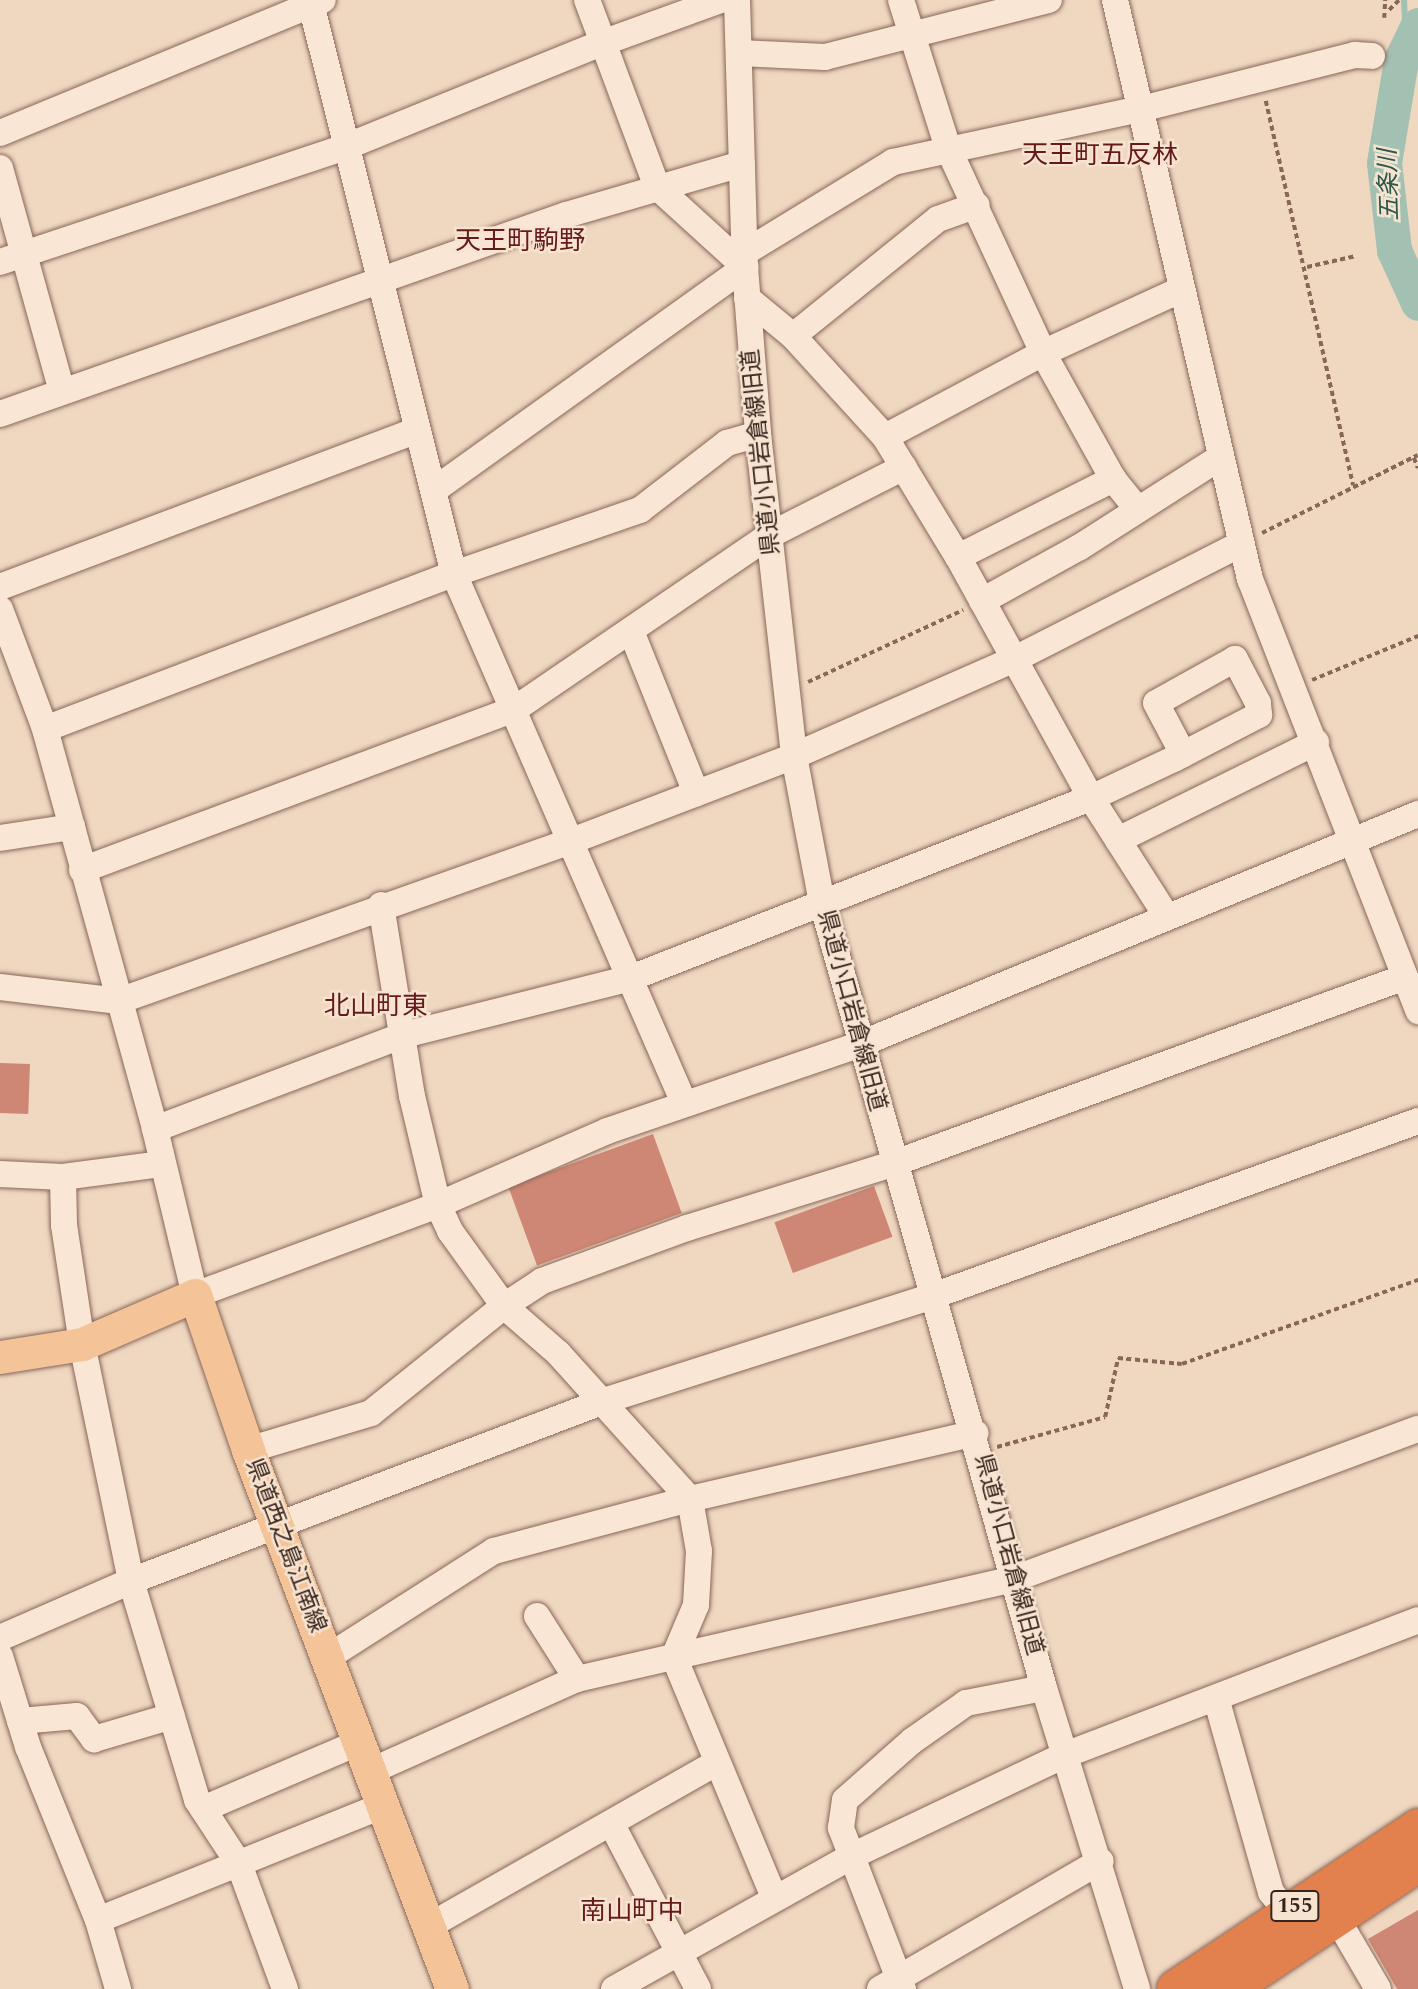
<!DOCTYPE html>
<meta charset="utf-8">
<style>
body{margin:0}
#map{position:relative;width:1418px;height:1989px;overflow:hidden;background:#efd7c0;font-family:Spectral,"Noto Sans JP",serif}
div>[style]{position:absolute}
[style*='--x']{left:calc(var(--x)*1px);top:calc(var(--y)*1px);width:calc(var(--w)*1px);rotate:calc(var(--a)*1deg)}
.stream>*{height:6px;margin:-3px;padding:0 3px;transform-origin:3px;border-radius:3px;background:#a3c1b2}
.river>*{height:35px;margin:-17.5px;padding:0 17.5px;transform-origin:17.5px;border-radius:17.5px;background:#a3c1b2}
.building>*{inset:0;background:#cf8775;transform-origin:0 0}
.path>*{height:3.5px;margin-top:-1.75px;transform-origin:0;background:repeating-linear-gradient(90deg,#896758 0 5px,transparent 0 8.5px)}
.roads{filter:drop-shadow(0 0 2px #896758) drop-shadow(0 0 2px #896758)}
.minor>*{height:26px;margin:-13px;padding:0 13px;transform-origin:13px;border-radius:13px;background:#fae6d4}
.major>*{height:33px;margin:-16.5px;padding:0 16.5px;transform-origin:16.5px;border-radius:16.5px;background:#f4c397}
.highway>*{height:38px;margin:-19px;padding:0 19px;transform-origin:19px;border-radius:19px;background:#e2814e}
span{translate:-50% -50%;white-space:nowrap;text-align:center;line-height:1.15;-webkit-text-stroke:5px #f6e3d0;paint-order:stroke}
.shield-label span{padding:2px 5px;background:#f6e3d0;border:2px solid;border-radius:5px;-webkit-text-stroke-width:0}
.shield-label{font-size:21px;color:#38241d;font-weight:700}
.street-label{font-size:23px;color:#38241d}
.water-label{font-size:24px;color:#2b584c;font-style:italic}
.quarter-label{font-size:26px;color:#661b1b}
</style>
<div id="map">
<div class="stream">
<i style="--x:1404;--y:0;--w:43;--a:87.3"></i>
</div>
<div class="river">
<i style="--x:1418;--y:25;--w:39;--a:116"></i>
<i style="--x:1401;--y:60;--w:104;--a:99.4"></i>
<i style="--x:1384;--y:163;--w:88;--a:83.4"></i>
<i style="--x:1394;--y:250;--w:58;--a:65.6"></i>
</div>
<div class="building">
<i style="left:0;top:1063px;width:30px;height:50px;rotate:2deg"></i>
<i style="left:653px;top:1134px;width:84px;height:154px;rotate:70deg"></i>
<i style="left:874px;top:1186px;width:54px;height:106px;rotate:70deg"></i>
<i style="clip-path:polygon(1418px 1910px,1418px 1989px,1397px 1989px,1368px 1939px)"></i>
</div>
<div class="path">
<i style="--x:1389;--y:10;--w:14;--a:-45"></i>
<i style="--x:1384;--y:18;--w:18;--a:-87"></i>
<i style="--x:1266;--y:101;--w:394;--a:77.2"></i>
<i style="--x:1307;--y:267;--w:50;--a:-12.7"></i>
<i style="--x:1414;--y:458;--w:11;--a:68"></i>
<i style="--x:1262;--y:533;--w:174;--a:-26.6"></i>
<i style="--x:1312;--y:680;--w:115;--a:-22.5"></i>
<i style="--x:808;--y:682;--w:171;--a:-24.9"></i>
<i style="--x:997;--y:1447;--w:112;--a:-15.5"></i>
<i style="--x:1105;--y:1417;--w:60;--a:-77.6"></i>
<i style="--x:1118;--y:1358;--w:64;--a:5.4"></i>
<i style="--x:1182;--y:1364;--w:251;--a:-19.6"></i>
</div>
<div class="roads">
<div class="minor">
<i style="--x:310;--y:0;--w:592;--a:75.92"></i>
<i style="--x:454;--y:574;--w:577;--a:66.5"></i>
<i style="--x:737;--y:0;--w:267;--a:88.3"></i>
<i style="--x:745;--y:267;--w:168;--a:85.5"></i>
<i style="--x:758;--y:434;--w:324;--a:83.6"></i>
<i style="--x:794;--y:756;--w:150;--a:79.2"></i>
<i style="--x:822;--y:903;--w:816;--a:74.21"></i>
<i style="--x:1044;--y:1688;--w:315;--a:72.8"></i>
<i style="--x:901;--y:0;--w:155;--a:72.4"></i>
<i style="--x:948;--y:148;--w:226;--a:65.1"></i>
<i style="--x:1043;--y:353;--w:144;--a:60.9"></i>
<i style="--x:1113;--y:479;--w:36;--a:51"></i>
<i style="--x:1115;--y:0;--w:595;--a:76.88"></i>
<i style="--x:1250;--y:579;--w:464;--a:68.7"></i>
<i style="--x:739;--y:53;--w:86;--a:2.7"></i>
<i style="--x:825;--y:57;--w:231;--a:-14.3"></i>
<i style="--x:0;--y:133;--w:349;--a:-22.4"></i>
<i style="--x:0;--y:168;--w:232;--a:74.5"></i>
<i style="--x:744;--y:253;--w:175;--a:-31.4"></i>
<i style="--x:893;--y:162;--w:254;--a:-12.1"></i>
<i style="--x:1141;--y:109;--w:221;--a:-14.2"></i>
<i style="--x:1355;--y:55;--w:17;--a:3"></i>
<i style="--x:0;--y:262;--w:367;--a:-18.4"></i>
<i style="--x:348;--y:146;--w:274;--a:-22.1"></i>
<i style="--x:602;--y:43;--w:127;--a:-19.9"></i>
<i style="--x:747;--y:298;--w:60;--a:39.6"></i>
<i style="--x:793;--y:336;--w:137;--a:47.7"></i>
<i style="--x:885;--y:437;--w:140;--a:58.7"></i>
<i style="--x:958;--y:557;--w:275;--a:61.1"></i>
<i style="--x:1091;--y:798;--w:141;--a:57.4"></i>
<i style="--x:793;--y:336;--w:186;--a:-38.9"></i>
<i style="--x:938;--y:219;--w:41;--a:-19.7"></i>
<i style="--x:0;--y:414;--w:600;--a:-19.37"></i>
<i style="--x:566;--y:215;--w:183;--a:-16.2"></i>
<i style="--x:885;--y:437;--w:179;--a:-28"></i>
<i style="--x:1043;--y:353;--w:153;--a:-24.7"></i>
<i style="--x:434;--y:490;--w:383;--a:-35.6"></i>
<i style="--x:745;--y:267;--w:119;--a:-137.7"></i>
<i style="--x:657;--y:187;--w:200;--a:-110.5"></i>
<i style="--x:958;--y:557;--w:174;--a:-26.7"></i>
<i style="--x:0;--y:587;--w:446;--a:-20.6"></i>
<i style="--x:982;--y:601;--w:112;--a:-28.9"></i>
<i style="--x:1080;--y:547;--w:165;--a:-32.6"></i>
<i style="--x:0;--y:609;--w:128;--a:69.4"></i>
<i style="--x:45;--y:729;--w:415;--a:74.6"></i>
<i style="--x:155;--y:1129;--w:171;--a:76.5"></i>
<i style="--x:195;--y:1295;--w:259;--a:-20.3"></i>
<i style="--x:438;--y:1205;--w:184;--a:-23.6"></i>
<i style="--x:607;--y:1131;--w:265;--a:-18.9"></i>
<i style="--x:858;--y:1045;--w:606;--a:-22.42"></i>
<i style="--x:631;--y:631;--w:175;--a:68.1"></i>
<i style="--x:45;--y:729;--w:437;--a:-20.8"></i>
<i style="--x:454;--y:574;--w:197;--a:-19"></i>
<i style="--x:640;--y:510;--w:110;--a:-37.6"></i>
<i style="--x:727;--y:443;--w:32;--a:-16"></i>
<i style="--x:0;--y:838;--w:73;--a:-8.7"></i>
<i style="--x:1118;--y:840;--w:221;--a:-26.3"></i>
<i style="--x:82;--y:870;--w:462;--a:-20.4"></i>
<i style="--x:515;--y:709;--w:309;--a:-34.3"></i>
<i style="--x:770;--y:535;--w:150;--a:-26.9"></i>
<i style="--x:381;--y:905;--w:193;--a:80.8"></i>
<i style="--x:412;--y:1096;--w:112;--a:76.6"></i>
<i style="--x:438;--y:1205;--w:29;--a:65"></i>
<i style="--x:450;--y:1231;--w:92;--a:54.2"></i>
<i style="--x:504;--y:1306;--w:72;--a:41"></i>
<i style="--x:558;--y:1353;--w:197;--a:47.9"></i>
<i style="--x:690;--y:1499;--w:53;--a:80.2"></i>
<i style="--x:699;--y:1551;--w:54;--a:93.2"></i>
<i style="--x:696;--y:1605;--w:56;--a:112.9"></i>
<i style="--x:674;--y:1657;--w:260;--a:67.4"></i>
<i style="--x:0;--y:987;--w:120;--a:6.7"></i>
<i style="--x:119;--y:1001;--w:477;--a:-19.5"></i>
<i style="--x:569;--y:842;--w:241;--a:-20.9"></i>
<i style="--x:794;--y:756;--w:239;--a:-23.7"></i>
<i style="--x:1013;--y:660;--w:256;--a:-27"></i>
<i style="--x:155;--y:1129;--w:266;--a:-20.7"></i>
<i style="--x:404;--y:1035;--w:234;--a:-14.1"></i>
<i style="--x:631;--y:978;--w:494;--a:-21.4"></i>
<i style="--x:1091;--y:798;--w:92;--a:-25.2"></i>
<i style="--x:1174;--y:759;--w:96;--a:-27.4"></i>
<i style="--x:1259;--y:715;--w:12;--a:-95"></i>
<i style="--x:1258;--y:703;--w:50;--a:-117.6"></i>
<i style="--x:1235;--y:659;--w:90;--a:150.9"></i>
<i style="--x:1156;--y:703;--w:58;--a:62.1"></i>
<i style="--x:0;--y:1174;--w:63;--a:2.7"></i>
<i style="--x:63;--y:1177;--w:100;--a:-7.5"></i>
<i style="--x:63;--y:1177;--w:48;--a:88.8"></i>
<i style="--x:64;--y:1225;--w:120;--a:81.4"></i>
<i style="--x:82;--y:1344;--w:242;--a:78.3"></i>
<i style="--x:131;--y:1581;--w:229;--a:73.2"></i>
<i style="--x:197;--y:1800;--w:77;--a:56.7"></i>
<i style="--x:239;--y:1864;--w:133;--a:69.8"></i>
<i style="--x:248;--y:1450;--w:128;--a:-16.7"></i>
<i style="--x:371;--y:1413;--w:171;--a:-38.8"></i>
<i style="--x:504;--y:1306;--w:45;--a:-33.3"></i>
<i style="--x:542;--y:1281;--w:154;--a:-20.1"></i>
<i style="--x:687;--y:1228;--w:215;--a:-17.3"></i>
<i style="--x:892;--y:1164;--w:546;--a:-20.03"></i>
<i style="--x:537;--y:1616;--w:75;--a:57.6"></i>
<i style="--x:0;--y:1638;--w:143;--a:-23.5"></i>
<i style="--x:131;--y:1581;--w:506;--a:-20.83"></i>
<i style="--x:604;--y:1401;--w:345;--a:-17.7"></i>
<i style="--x:933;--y:1296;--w:516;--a:-19.84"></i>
<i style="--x:0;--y:1656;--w:95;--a:72.9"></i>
<i style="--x:28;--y:1747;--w:187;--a:68"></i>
<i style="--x:98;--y:1920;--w:72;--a:73.8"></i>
<i style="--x:328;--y:1657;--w:197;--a:-32.6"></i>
<i style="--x:494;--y:1551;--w:203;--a:-14.9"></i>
<i style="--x:690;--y:1499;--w:293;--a:-13"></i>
<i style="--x:1216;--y:1698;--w:202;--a:74.2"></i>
<i style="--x:1271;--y:1892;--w:25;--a:53"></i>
<i style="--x:20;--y:1721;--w:57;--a:-5"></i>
<i style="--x:77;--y:1716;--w:29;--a:54"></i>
<i style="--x:94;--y:1739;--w:81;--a:-16.4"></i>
<i style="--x:371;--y:1771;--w:226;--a:-24.1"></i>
<i style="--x:577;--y:1679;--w:448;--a:-12.9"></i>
<i style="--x:1014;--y:1579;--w:431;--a:-20.4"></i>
<i style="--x:203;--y:1809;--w:171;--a:-23.1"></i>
<i style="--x:611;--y:1823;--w:187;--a:62.3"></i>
<i style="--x:1336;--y:1917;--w:83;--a:59.7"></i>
<i style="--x:98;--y:1920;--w:308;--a:-21.9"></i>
<i style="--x:429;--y:1926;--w:330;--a:-29.6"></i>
<i style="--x:614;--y:1989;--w:273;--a:-29.2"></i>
<i style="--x:852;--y:1856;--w:236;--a:-25.4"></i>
<i style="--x:1065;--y:1755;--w:378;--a:-20.9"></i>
<i style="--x:880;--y:1989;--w:255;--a:-30.1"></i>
<i style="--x:903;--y:1989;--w:173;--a:-111.1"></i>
<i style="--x:841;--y:1828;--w:28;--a:-82"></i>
<i style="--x:845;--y:1800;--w:89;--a:-41.4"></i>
<i style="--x:912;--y:1741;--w:66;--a:-35.1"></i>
<i style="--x:966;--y:1703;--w:79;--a:-10.9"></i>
</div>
<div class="major">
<i style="--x:0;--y:1357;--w:83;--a:-9"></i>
<i style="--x:82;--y:1344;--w:123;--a:-23.4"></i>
<i style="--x:195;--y:1295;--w:164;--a:71.1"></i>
<i style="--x:248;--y:1450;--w:576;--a:69.27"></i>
</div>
<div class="highway">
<i style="--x:1176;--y:1989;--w:291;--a:-33.6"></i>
<i style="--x:1229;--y:1989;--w:227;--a:-33.7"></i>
</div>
</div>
<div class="shield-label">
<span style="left:1295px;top:1906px">155</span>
</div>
<div class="street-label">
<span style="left:762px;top:452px;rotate:-96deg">県道小口岩倉線旧道</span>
<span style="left:851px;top:1011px;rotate:75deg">県道小口岩倉線旧道</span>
<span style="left:285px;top:1546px;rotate:69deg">県道西之島江南線</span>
<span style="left:1008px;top:1555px;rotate:75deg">県道小口岩倉線旧道</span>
</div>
<div class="water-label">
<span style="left:1390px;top:185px;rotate:-92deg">五条川</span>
</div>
<div class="quarter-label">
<span style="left:1100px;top:156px">天王町五反林</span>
<span style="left:520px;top:242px">天王町駒野</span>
<span style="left:376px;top:1007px">北山町東</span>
<span style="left:632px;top:1912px">南山町中</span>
</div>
</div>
